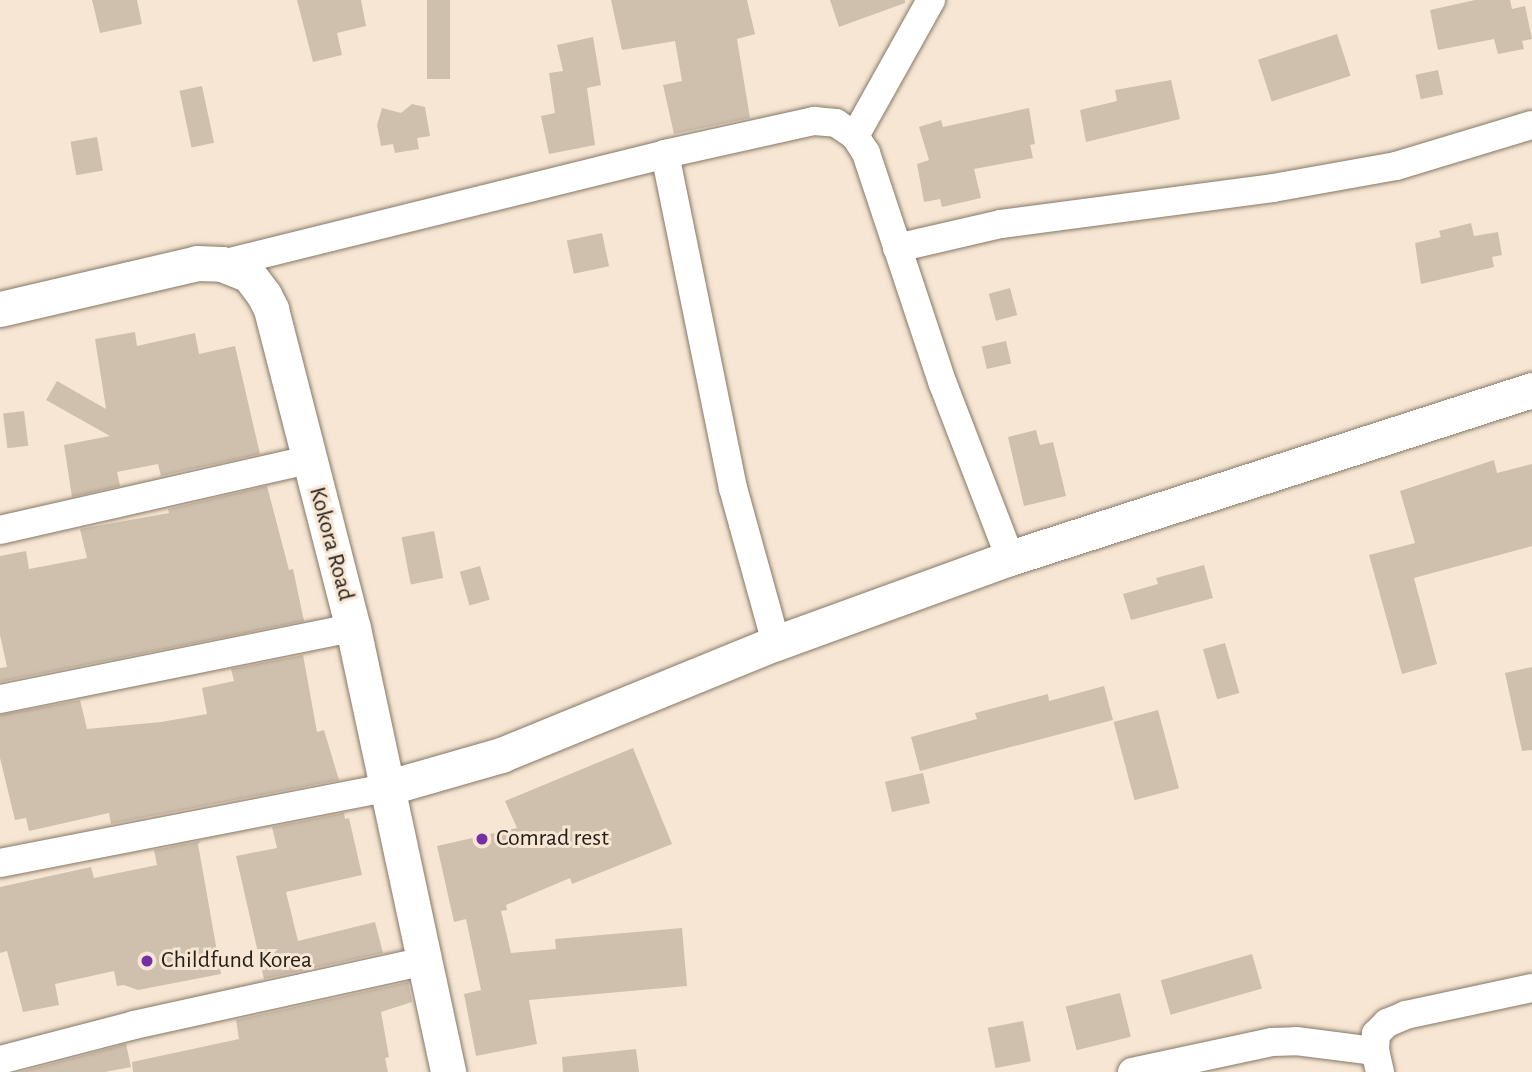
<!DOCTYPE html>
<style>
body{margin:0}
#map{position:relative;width:1532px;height:1072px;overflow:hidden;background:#f6e6d3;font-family:"Alegreya Sans",sans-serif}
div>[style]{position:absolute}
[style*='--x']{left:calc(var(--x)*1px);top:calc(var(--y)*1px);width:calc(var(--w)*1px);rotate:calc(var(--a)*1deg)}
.building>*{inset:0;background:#cfc0ad;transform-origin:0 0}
.roads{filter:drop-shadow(0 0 2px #867867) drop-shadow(0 0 2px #867867)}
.minor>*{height:28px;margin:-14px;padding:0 14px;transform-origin:14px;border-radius:14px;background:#fff}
.tertiary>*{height:35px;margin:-17.5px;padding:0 17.5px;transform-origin:17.5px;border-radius:17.5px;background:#fff}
.dots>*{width:19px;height:19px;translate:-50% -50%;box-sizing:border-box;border:4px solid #f6e6d3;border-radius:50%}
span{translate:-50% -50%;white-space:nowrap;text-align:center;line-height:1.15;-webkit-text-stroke:6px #f6e6d3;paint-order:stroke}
.street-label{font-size:24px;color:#262019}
.poi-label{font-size:24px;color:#262019}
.left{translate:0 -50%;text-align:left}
</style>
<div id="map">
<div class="building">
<i style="clip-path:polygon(92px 0,137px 0,142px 24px,100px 33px)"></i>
<i style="clip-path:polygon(297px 0,361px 0,366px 26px,337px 33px,342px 55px,313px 62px)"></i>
<i style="left:427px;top:0;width:23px;height:79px"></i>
<i style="clip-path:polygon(611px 0,747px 0,755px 34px,737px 39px,750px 118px,674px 134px,663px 85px,682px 81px,675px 41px,622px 50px)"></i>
<i style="clip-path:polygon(830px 0,905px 0,905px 3px,839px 27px)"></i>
<i style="clip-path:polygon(1475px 0,1510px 0,1512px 9px,1525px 6px,1532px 39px,1522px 41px,1524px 49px,1498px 54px,1494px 39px,1438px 50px,1430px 10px)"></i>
<i style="left:1337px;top:34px;width:44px;height:83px;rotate:72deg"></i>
<i style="clip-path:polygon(593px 37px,601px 85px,587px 88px,595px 145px,549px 154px,541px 116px,555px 113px,549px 73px,563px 71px,557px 45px)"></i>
<i style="left:1438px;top:70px;width:25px;height:23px;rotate:78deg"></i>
<i style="clip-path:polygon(1171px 80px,1180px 119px,1086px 142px,1080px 110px,1117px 101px,1115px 90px)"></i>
<i style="left:202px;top:86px;width:58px;height:23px;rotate:78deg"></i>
<i style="clip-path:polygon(412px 104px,425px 107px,430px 136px,417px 138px,419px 149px,395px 153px,393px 144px,381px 146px,377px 125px,382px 108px,401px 113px)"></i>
<i style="clip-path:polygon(1029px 108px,1035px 144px,1030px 145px,1033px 158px,974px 169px,981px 198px,942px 207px,940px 199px,924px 202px,917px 164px,929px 160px,919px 127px,941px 120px,943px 127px)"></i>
<i style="left:97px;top:137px;width:34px;height:27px;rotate:80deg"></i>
<i style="clip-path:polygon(1471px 223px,1474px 236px,1498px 232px,1502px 255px,1492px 257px,1494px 267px,1421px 284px,1415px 243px,1441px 237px,1439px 231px)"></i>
<i style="left:602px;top:233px;width:34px;height:36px;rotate:78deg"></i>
<i style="left:1010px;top:288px;width:28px;height:22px;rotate:75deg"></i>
<i style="clip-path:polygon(135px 332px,137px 346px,195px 333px,199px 354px,235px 346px,260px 454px,161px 476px,158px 464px,117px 472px,120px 486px,72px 497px,64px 445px,110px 436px,46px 400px,57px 381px,106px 409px,95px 339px)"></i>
<i style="left:1006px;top:341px;width:23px;height:25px;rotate:77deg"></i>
<i style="left:24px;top:411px;width:35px;height:21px;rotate:83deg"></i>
<i style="clip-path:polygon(1036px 430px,1040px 445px,1053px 442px,1066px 496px,1024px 506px,1008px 437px)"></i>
<i style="clip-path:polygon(1494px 460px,1497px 473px,1532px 464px,1532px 546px,1414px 578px,1437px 664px,1402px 674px,1369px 555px,1415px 543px,1400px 491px)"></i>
<i style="clip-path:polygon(267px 486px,289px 570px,293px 569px,304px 621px,0 682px,0 668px,7px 667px,0 635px,0 556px,26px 551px,29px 569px,87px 558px,80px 529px,169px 513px,168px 509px)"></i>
<i style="left:434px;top:531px;width:48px;height:33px;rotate:79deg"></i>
<i style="clip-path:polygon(1204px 565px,1213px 598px,1131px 620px,1123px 594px,1158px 584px,1156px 578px)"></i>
<i style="left:480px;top:566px;width:35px;height:21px;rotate:74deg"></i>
<i style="left:1225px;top:643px;width:52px;height:23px;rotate:74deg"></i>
<i style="clip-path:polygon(303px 655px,317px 732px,324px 730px,339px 780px,111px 824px,109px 813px,29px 831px,26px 818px,15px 820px,0 758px,0 715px,80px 700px,87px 729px,161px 722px,207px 714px,202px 688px,234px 681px,231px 669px)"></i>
<i style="clip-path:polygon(1532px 667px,1532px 750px,1522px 751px,1505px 673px)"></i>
<i style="clip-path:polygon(1104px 686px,1113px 720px,920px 771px,911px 737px,977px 719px,975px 713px,1048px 694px,1049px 701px)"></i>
<i style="left:1158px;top:710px;width:81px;height:46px;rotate:75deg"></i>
<i style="clip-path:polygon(633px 748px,672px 844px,572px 884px,570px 878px,506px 905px,507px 910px,501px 911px,511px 953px,556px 949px,555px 939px,682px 928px,687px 986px,529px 1000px,537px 1044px,476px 1056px,464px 994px,481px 990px,466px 919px,454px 922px,437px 846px,517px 828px,505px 801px)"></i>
<i style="left:923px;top:773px;width:31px;height:39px;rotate:77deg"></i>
<i style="clip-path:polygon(344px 813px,345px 819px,349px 818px,362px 875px,286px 892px,298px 941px,375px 922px,383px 953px,264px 979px,236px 856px,277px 848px,272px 827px)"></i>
<i style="clip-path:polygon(201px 841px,198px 844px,221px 974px,138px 990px,124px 985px,117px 986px,114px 971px,55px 984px,59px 1005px,23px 1012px,7px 951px,0 953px,0 887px,91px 867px,94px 878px,157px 865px,154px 850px)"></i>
<i style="left:1252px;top:954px;width:36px;height:95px;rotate:74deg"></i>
<i style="clip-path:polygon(408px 982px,412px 1002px,381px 1012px,389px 1057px,385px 1058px,388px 1072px,133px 1072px,132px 1062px,239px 1039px,236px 1020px)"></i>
<i style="left:1120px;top:993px;width:45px;height:56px;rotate:76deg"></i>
<i style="left:1023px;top:1021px;width:41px;height:36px;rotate:79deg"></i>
<i style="clip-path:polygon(126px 1044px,131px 1067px,105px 1072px,20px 1072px)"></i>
<i style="clip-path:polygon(636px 1049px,639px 1072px,563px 1072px,562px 1057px)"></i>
</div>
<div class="roads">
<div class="minor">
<i style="--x:855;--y:136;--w:156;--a:-60.8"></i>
<i style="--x:665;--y:154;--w:341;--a:78.5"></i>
<i style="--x:733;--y:488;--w:161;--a:74.5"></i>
<i style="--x:897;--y:248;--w:107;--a:-13"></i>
<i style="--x:1001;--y:224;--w:274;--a:-7.5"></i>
<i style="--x:1273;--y:188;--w:125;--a:-10.1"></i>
<i style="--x:1396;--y:166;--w:142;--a:-16.8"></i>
<i style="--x:222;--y:264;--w:456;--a:-13.9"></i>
<i style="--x:665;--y:154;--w:153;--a:-12.5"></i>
<i style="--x:814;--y:121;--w:22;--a:5"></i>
<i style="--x:836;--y:123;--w:23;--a:34"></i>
<i style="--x:855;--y:136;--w:20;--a:57"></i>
<i style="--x:866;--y:153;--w:243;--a:71.6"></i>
<i style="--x:943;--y:384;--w:186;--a:68.9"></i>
<i style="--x:0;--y:530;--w:317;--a:-12.8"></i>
<i style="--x:0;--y:699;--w:360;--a:-11.4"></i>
<i style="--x:0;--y:863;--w:393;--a:-11"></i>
<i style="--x:0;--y:1060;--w:138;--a:-14.6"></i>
<i style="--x:134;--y:1025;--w:297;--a:-12.4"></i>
<i style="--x:1132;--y:1072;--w:143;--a:-12.1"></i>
<i style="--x:1272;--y:1042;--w:24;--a:-2"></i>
<i style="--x:1296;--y:1041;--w:80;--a:7.2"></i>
<i style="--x:1380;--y:1072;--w:22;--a:-103"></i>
<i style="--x:1375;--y:1051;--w:17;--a:-87"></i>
<i style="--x:1376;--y:1034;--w:16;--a:-45"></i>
<i style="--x:1387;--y:1023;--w:21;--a:-23"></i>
<i style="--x:1406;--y:1015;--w:129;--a:-12.1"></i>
</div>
<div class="tertiary">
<i style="--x:0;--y:309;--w:202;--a:-13.1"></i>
<i style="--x:197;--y:263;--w:25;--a:2"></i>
<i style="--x:222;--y:264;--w:29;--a:22"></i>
<i style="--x:249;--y:275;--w:25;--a:53"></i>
<i style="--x:264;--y:295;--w:16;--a:63"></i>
<i style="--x:271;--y:309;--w:329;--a:75.6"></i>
<i style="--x:353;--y:628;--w:454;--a:77.9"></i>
<i style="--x:386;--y:788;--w:120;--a:-16"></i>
<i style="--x:501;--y:755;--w:297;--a:-22.2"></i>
<i style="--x:776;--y:643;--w:249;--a:-20"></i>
<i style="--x:1010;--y:558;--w:548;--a:-17.84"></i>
</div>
</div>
<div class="dots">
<i style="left:482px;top:839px;background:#732fa3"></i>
<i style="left:147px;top:961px;background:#732fa3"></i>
</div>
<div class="street-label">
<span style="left:331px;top:544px;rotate:75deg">Kokora Road</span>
</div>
<div class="poi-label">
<span class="left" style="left:496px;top:839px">Comrad rest</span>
<span class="left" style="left:161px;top:961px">Childfund Korea</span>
</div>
</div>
